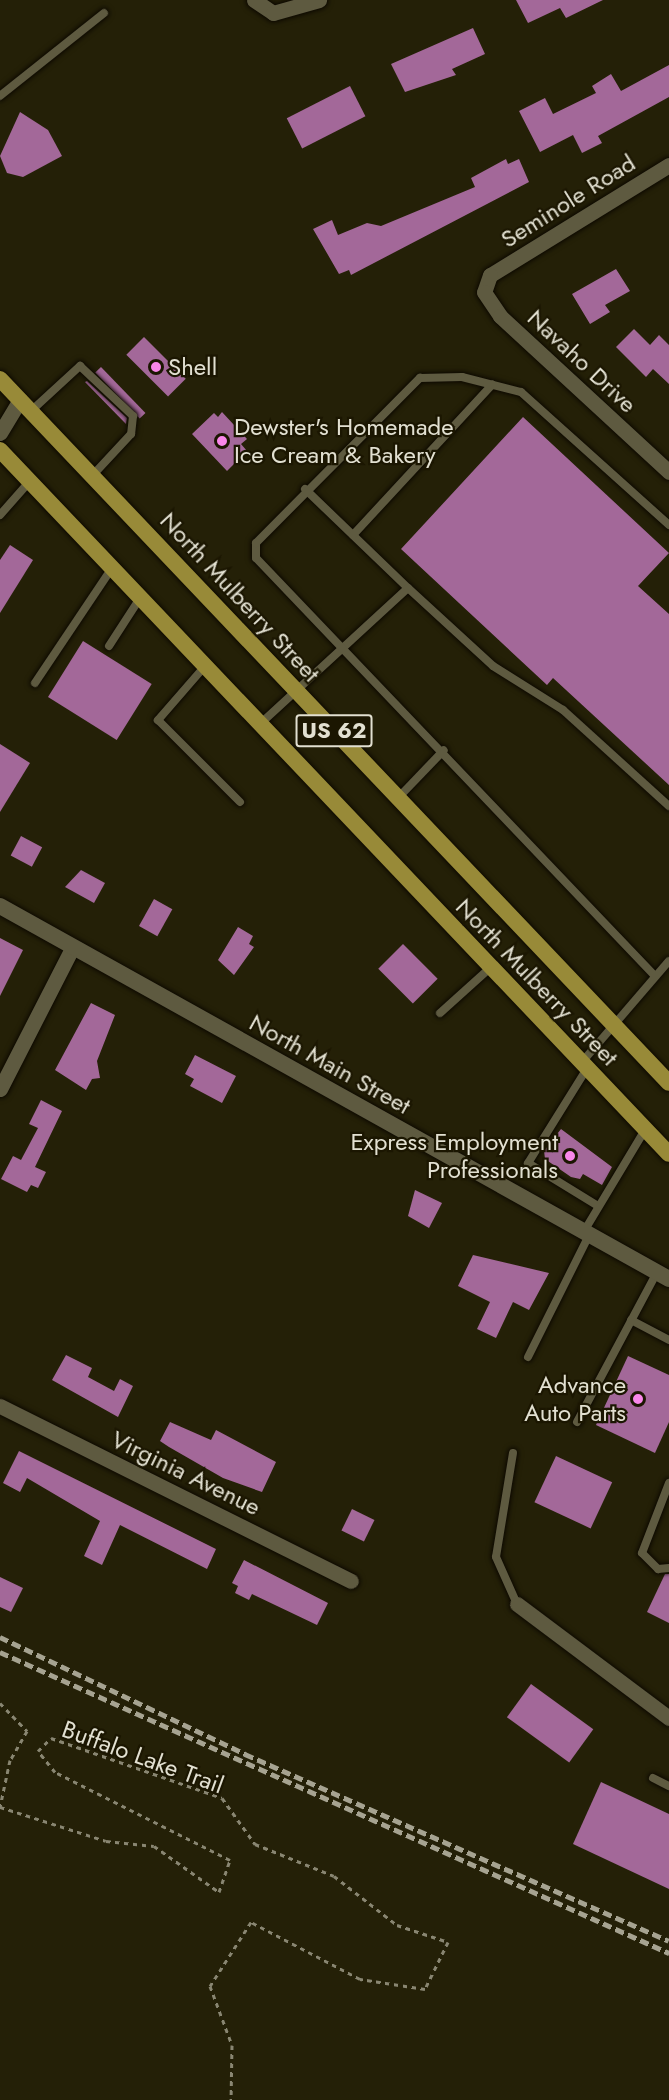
<!DOCTYPE html>
<style>
body{margin:0}
#map{position:relative;width:669px;height:2100px;overflow:hidden;background:#242007;font-family:Jost,sans-serif}
div>[style]{position:absolute}
[style*='--x']{left:calc(var(--x)*1px);top:calc(var(--y)*1px);width:calc(var(--w)*1px);rotate:calc(var(--a)*1deg)}
.building>*{inset:0;background:#a36899;transform-origin:0 0}
.path>*{height:3px;margin-top:-1.5px;transform-origin:0;background:repeating-linear-gradient(90deg,#898672 0 4.5px,transparent 0 9px)}
.roads{filter:drop-shadow(0 0 2px #0d0900) drop-shadow(0 0 2px #0d0900)}
.service>*{height:8px;margin:-4px;padding:0 4px;transform-origin:4px;border-radius:4px;background:#5e5a40}
.minor>*{height:15px;margin:-7.5px;padding:0 7.5px;transform-origin:7.5px;border-radius:7.5px;background:#5e5a40}
.tertiary>*{height:16px;margin:-8px;padding:0 8px;transform-origin:8px;border-radius:8px;background:#5e5a40}
.primary>*{height:16px;margin:-8px;padding:0 8px;transform-origin:8px;border-radius:8px;background:#988a38}
.rail>*{height:4.5px;margin-top:-2.25px;transform-origin:0;background:repeating-linear-gradient(90deg,#a6a391 0 9px,transparent 0 13.5px)}
.dots>*{width:16px;height:16px;translate:-50% -50%;box-sizing:border-box;border:3px solid #1b1601;border-radius:50%}
span{translate:-50% -50%;white-space:nowrap;text-align:center;line-height:1.15;-webkit-text-stroke:4.5px #1b1601;paint-order:stroke}
.shield-label span{padding:2px 4px;background:#1b1601;border:2px solid;border-radius:4px;-webkit-text-stroke-width:0}
.shield-label{font-size:22px;color:#e2e0d1;font-weight:700}
.street-label{font-size:24px;color:#e2e0d1}
.poi-label{font-size:24px;color:#e2e0d1}
.left{translate:0 -50%;text-align:left}
.right{translate:-100% -50%;text-align:right}
</style>
<div id="map">
<div class="building">
<i style="clip-path:polygon(516px 0,603px 0,566px 18px,560px 8px,528px 23px)"></i>
<i style="clip-path:polygon(473px 28px,485px 54px,452px 69px,456px 75px,405px 92px,391px 64px)"></i>
<i style="clip-path:polygon(669px 65px,669px 97px,598px 136px,602px 143px,582px 153px,573px 135px,540px 152px,519px 111px,545px 98px,553px 114px,596px 93px,592px 86px,611px 74px,621px 91px)"></i>
<i style="left:350px;top:86px;width:34px;height:71px;rotate:63deg"></i>
<i style="clip-path:polygon(20px 112px,48px 130px,62px 156px,23px 177px,7px 173px,0 156px)"></i>
<i style="clip-path:polygon(506px 159px,508px 164px,519px 159px,529px 182px,351px 275px,349px 270px,339px 274px,313px 229px,332px 220px,338px 235px,367px 223px,381px 226px,475px 187px,471px 178px)"></i>
<i style="clip-path:polygon(616px 269px,630px 291px,605px 305px,610px 312px,590px 324px,572px 294px)"></i>
<i style="clip-path:polygon(634px 329px,650px 345px,659px 335px,669px 345px,669px 384px,653px 369px,646px 377px,616px 347px)"></i>
<i style="left:144px;top:337px;width:59px;height:25px;rotate:45deg"></i>
<i style="left:101px;top:367px;width:64px;height:8px;rotate:46deg"></i>
<i style="clip-path:polygon(87px 381px,127px 418px,126px 424px,85px 382px)"></i>
<i style="clip-path:polygon(222px 412px,247px 439px,241px 444px,247px 451px,227px 471px,192px 434px,214px 413px,218px 417px)"></i>
<i style="clip-path:polygon(523px 417px,669px 553px,638px 586px,669px 614px,669px 785px,553px 678px,547px 685px,401px 549px)"></i>
<i style="clip-path:polygon(10px 545px,33px 560px,0 613px,0 560px)"></i>
<i style="left:83px;top:641px;width:81px;height:66px;rotate:32deg"></i>
<i style="clip-path:polygon(0 744px,30px 763px,0 812px)"></i>
<i style="left:21px;top:836px;width:24px;height:22px;rotate:28deg"></i>
<i style="clip-path:polygon(81px 870px,105px 883px,94px 903px,65px 887px)"></i>
<i style="left:154px;top:899px;width:21px;height:31px;rotate:29deg"></i>
<i style="clip-path:polygon(238px 927px,253px 936px,249px 944px,254px 947px,234px 975px,218px 960px)"></i>
<i style="clip-path:polygon(0 938px,23px 950px,0 996px)"></i>
<i style="left:403px;top:944px;width:49px;height:35px;rotate:45deg"></i>
<i style="clip-path:polygon(91px 1003px,115px 1015px,97px 1061px,100px 1078px,92px 1079px,86px 1090px,55px 1070px)"></i>
<i style="clip-path:polygon(195px 1055px,236px 1076px,222px 1103px,190px 1086px,194px 1079px,185px 1074px)"></i>
<i style="clip-path:polygon(41px 1100px,62px 1111px,35px 1167px,46px 1172px,38px 1188px,31px 1185px,27px 1192px,1px 1179px,13px 1156px,21px 1160px,38px 1128px,29px 1124px)"></i>
<i style="clip-path:polygon(561px 1129px,612px 1167px,602px 1185px,583px 1174px,580px 1179px,571px 1177px,545px 1159px,544px 1151px)"></i>
<i style="clip-path:polygon(415px 1190px,442px 1203px,429px 1228px,408px 1216px)"></i>
<i style="clip-path:polygon(473px 1255px,549px 1273px,529px 1310px,513px 1302px,496px 1338px,477px 1329px,490px 1302px,458px 1286px)"></i>
<i style="clip-path:polygon(66px 1355px,92px 1368px,88px 1377px,114px 1391px,120px 1379px,133px 1386px,118px 1417px,52px 1380px)"></i>
<i style="clip-path:polygon(628px 1356px,669px 1375px,669px 1422px,655px 1453px,596px 1425px)"></i>
<i style="clip-path:polygon(170px 1422px,211px 1440px,216px 1430px,276px 1462px,262px 1492px,223px 1478px,169px 1447px,160px 1441px)"></i>
<i style="clip-path:polygon(19px 1451px,216px 1549px,207px 1569px,120px 1525px,102px 1565px,84px 1556px,100px 1521px,27px 1478px,20px 1492px,3px 1483px)"></i>
<i style="left:556px;top:1456px;width:62px;height:51px;rotate:25deg"></i>
<i style="left:352px;top:1509px;width:25px;height:24px;rotate:26deg"></i>
<i style="clip-path:polygon(244px 1560px,328px 1603px,317px 1625px,252px 1594px,249px 1600px,235px 1593px,238px 1586px,232px 1583px)"></i>
<i style="clip-path:polygon(665px 1574px,669px 1574px,669px 1623px,647px 1612px)"></i>
<i style="clip-path:polygon(0 1577px,23px 1588px,11px 1612px,0 1607px)"></i>
<i style="left:531px;top:1684px;width:77px;height:41px;rotate:36deg"></i>
<i style="clip-path:polygon(601px 1782px,669px 1814px,669px 1889px,573px 1844px)"></i>
</div>
<div class="path">
<i style="--x:0;--y:1703;--w:39;--a:46"></i>
<i style="--x:27;--y:1731;--w:34;--a:120"></i>
<i style="--x:10;--y:1760;--w:48;--a:102"></i>
<i style="--x:0;--y:1807;--w:111;--a:17.8"></i>
<i style="--x:106;--y:1841;--w:48;--a:5.9"></i>
<i style="--x:154;--y:1846;--w:80;--a:35.3"></i>
<i style="--x:219;--y:1892;--w:34;--a:-71"></i>
<i style="--x:230;--y:1860;--w:196;--a:-153.3"></i>
<i style="--x:55;--y:1772;--w:27;--a:-129"></i>
<i style="--x:38;--y:1751;--w:18;--a:-45"></i>
<i style="--x:51;--y:1738;--w:181;--a:19.3"></i>
<i style="--x:222;--y:1798;--w:57;--a:54.3"></i>
<i style="--x:255;--y:1844;--w:85;--a:22.1"></i>
<i style="--x:334;--y:1876;--w:80;--a:37.9"></i>
<i style="--x:397;--y:1925;--w:54;--a:18.4"></i>
<i style="--x:448;--y:1942;--w:52;--a:116.1"></i>
<i style="--x:425;--y:1989;--w:66;--a:-171.3"></i>
<i style="--x:360;--y:1979;--w:123;--a:-152.4"></i>
<i style="--x:251;--y:1922;--w:76;--a:122.6"></i>
<i style="--x:210;--y:1986;--w:63;--a:69.6"></i>
<i style="--x:232;--y:2045;--w:55;--a:91"></i>
</div>
<div class="roads">
<div class="service">
<i style="--x:0;--y:96;--w:133;--a:-38.6"></i>
<i style="--x:31;--y:411;--w:67;--a:-42.6"></i>
<i style="--x:80;--y:366;--w:73;--a:43.3"></i>
<i style="--x:133;--y:416;--w:18;--a:96"></i>
<i style="--x:131;--y:434;--w:57;--a:132.9"></i>
<i style="--x:305;--y:489;--w:143;--a:43.9"></i>
<i style="--x:0;--y:515;--w:45;--a:-48.6"></i>
<i style="--x:353;--y:535;--w:205;--a:-47.2"></i>
<i style="--x:109;--y:646;--w:57;--a:-57.1"></i>
<i style="--x:205;--y:666;--w:72;--a:131"></i>
<i style="--x:158;--y:720;--w:116;--a:45"></i>
<i style="--x:35;--y:683;--w:138;--a:-56.2"></i>
<i style="--x:260;--y:724;--w:201;--a:-42.6"></i>
<i style="--x:408;--y:588;--w:115;--a:42.5"></i>
<i style="--x:493;--y:666;--w:83;--a:32.2"></i>
<i style="--x:563;--y:710;--w:143;--a:42.2"></i>
<i style="--x:398;--y:798;--w:66;--a:-46.2"></i>
<i style="--x:654;--y:975;--w:576;--a:-133.66"></i>
<i style="--x:256;--y:558;--w:15;--a:-90"></i>
<i style="--x:256;--y:543;--w:233;--a:-45.2"></i>
<i style="--x:420;--y:378;--w:42;--a:-1.4"></i>
<i style="--x:462;--y:377;--w:61;--a:14.3"></i>
<i style="--x:521;--y:392;--w:199;--a:41.9"></i>
<i style="--x:440;--y:1013;--w:67;--a:-42"></i>
<i style="--x:582;--y:1062;--w:133;--a:-49.3"></i>
<i style="--x:586;--y:1070;--w:110;--a:121.9"></i>
<i style="--x:528;--y:1163;--w:82;--a:31.6"></i>
<i style="--x:583;--y:1233;--w:120;--a:-59"></i>
<i style="--x:631;--y:1320;--w:43;--a:27.8"></i>
<i style="--x:528;--y:1357;--w:134;--a:-63.4"></i>
<i style="--x:577;--y:1422;--w:168;--a:-61.9"></i>
<i style="--x:513;--y:1453;--w:105;--a:99.3"></i>
<i style="--x:496;--y:1557;--w:51;--a:65.9"></i>
<i style="--x:669;--y:1483;--w:75;--a:111.1"></i>
<i style="--x:642;--y:1553;--w:23;--a:45"></i>
<i style="--x:658;--y:1569;--w:11;--a:-5"></i>
<i style="--x:653;--y:1778;--w:18;--a:27"></i>
</div>
<div class="minor">
<i style="--x:254;--y:0;--w:23;--a:34"></i>
<i style="--x:273;--y:13;--w:48;--a:-15.8"></i>
<i style="--x:669;--y:165;--w:210;--a:148.4"></i>
<i style="--x:490;--y:275;--w:18;--a:109"></i>
<i style="--x:484;--y:292;--w:29;--a:56"></i>
<i style="--x:500;--y:316;--w:230;--a:42.7"></i>
<i style="--x:0;--y:433;--w:39;--a:-59"></i>
<i style="--x:0;--y:1089;--w:158;--a:-62.9"></i>
<i style="--x:0;--y:1406;--w:392;--a:26.5"></i>
<i style="--x:517;--y:1604;--w:190;--a:36.9"></i>
</div>
<div class="tertiary">
<i style="--x:0;--y:906;--w:766;--a:29.14"></i>
</div>
<div class="primary">
<i style="--x:0;--y:379;--w:971;--a:46.46"></i>
<i style="--x:0;--y:450;--w:971;--a:46.46"></i>
</div>
</div>
<div class="rail">
<i style="--x:0;--y:1637;--w:272;--a:25.5"></i>
<i style="--x:245;--y:1754;--w:463;--a:23.8"></i>
<i style="--x:0;--y:1652;--w:734;--a:24.22"></i>
</div>
<div class="dots">
<i style="left:156px;top:367px;background:#f987e9"></i>
<i style="left:222px;top:441px;background:#f987e9"></i>
<i style="left:570px;top:1156px;background:#f987e9"></i>
<i style="left:638px;top:1399px;background:#f987e9"></i>
</div>
<div class="shield-label">
<span style="left:334px;top:731px">US 62</span>
</div>
<div class="street-label">
<span style="left:568px;top:201px;rotate:-32deg">Seminole Road</span>
<span style="left:582px;top:361px;rotate:43deg">Navaho Drive</span>
<span style="left:240px;top:597px;rotate:47deg">North Mulberry Street</span>
<span style="left:537px;top:982px;rotate:46deg">North Mulberry Street</span>
<span style="left:330px;top:1064px;rotate:29deg">North Main Street</span>
<span style="left:186px;top:1473px;rotate:26deg">Virginia Avenue</span>
<span style="left:143px;top:1757px;rotate:20deg">Buffalo Lake Trail</span>
</div>
<div class="poi-label">
<span class="left" style="left:168px;top:367px">Shell</span>
<span class="left" style="left:234px;top:441px">Dewster's Homemade<br>Ice Cream &amp; Bakery</span>
<span class="right" style="left:558px;top:1156px">Express Employment<br>Professionals</span>
<span class="right" style="left:626px;top:1399px">Advance<br>Auto Parts</span>
</div>
</div>
